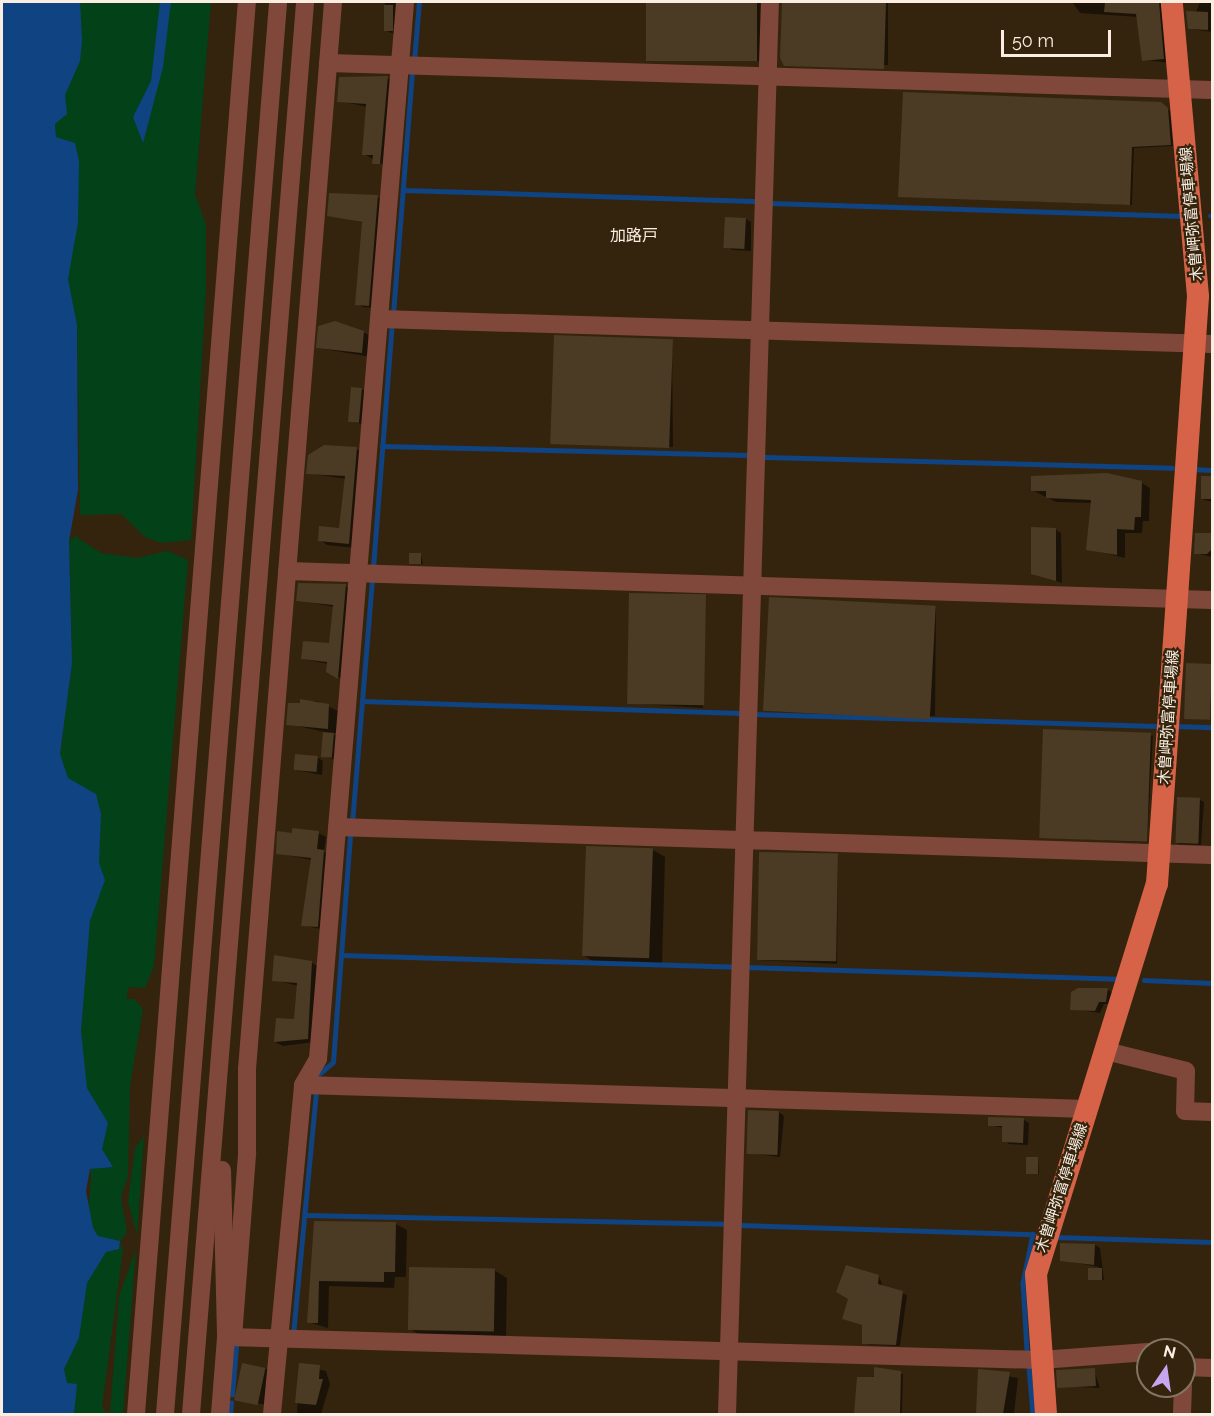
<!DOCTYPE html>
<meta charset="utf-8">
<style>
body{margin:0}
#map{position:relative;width:1214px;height:1416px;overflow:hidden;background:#34240e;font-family:Raleway,"Noto Sans JP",sans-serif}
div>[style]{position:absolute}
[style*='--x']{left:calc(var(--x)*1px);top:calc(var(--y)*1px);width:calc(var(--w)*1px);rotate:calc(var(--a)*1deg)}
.green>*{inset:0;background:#034118}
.water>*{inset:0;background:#0f4382}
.shadow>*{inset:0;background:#0007;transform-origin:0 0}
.stream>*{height:4.5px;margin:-2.25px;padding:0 2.25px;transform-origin:2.25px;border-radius:2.25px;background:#0f4382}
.building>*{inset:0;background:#4b3a24;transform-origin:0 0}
.minor>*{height:18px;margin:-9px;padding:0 9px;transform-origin:9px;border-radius:9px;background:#80483a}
.major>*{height:22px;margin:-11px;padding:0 11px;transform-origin:11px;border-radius:11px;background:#d66347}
span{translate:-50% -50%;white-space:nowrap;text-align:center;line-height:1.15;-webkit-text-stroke:4.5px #34240e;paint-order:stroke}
.street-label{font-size:15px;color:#f9eee1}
.neighbourhood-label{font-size:16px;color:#f9eee1}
.frame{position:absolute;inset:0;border:3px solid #f9eee1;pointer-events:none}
.north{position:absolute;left:1136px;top:1338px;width:60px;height:60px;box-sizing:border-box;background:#34240e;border:2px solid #837562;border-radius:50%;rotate:13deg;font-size:16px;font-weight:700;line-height:24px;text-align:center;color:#f9eee1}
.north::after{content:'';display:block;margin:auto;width:21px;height:27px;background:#c8a6ef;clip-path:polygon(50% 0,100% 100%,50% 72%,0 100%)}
.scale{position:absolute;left:1001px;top:30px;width:110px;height:27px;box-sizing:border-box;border:3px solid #f9eee1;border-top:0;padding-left:8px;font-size:18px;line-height:21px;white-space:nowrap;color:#f9eee1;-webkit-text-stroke:4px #34240e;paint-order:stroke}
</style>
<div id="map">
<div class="green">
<i style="clip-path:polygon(66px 2px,211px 2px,195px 194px,206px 225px,206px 290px,191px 540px,161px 543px,145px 537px,121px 514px,80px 515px,77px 325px,66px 293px,55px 124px)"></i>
<i style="clip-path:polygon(75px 536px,101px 553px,137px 558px,167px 551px,188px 560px,154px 966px,145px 988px,129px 987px,126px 999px,134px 999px,143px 1009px,130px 1086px,128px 1176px,121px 1197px,127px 1232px,120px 1242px,123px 1249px,102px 1406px,106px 1414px,67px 1414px,64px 1369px,79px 1338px,91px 1176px,81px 1031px,90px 921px,60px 754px,72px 663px,69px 541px)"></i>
<i style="clip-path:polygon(144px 1136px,137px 1235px,128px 1201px,135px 1148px)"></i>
<i style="clip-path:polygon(136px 1249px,123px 1414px,110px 1414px,119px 1296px)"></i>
</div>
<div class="water">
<i style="clip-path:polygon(2px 2px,80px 2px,82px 40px,80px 61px,65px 95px,67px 114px,55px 124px,56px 137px,75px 143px,79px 161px,78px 223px,68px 279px,77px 325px,78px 490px,69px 541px,72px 663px,60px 754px,68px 778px,96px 794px,101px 814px,99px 863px,105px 880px,90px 921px,81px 1031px,87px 1088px,108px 1123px,102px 1149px,113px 1167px,90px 1169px,86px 1191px,93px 1228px,98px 1236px,120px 1241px,119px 1249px,106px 1252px,87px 1283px,79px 1338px,64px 1369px,67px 1383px,77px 1384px,74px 1414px,2px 1414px)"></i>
<i style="clip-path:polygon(160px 2px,171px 2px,163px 67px,143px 143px,133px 117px,151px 81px)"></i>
</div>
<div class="shadow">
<i style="clip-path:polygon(385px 2px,404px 2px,400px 36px,384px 30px)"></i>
<i style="left:647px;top:2px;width:114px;height:59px"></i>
<i style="left:784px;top:2px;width:104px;height:63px"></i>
<i style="clip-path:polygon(1072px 2px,1165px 2px,1171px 63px,1144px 60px,1138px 17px,1080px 13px)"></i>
<i style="clip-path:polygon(1200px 2px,1212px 2px,1212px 32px,1189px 29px)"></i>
<i style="clip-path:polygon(387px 78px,394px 82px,387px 167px,364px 154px,368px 107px,339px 101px)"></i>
<i style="clip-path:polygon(1163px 105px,1170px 111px,1173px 146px,1134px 148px,1132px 205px,900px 196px)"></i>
<i style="clip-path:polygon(377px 197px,383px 200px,374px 308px,363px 307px,357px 304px,364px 223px,329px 215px)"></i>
<i style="clip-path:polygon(746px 219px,751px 222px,751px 251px,733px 250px,727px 247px)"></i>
<i style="clip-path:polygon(363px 332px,373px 337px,371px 357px,318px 348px)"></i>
<i style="clip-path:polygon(672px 341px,673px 447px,553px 443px)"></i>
<i style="clip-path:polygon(362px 389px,367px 392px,365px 425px,350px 421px)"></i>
<i style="clip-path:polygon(356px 449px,364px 453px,356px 548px,327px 545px,320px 540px,340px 530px,346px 479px,308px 473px)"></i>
<i style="clip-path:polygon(1203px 477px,1212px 478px,1212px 502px,1202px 499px)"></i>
<i style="clip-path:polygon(1142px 483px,1150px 488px,1149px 521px,1143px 521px,1142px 533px,1125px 533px,1125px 558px,1088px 549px,1093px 503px,1056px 502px,1032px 490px)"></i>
<i style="clip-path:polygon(1055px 529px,1061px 533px,1062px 583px,1032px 573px)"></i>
<i style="clip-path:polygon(1196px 534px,1212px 534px,1212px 557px,1195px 553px)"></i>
<i style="clip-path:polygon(421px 555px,423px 564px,411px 563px)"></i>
<i style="clip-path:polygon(345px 586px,352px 590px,345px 681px,328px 671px,328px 664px,303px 659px,330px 645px,334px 607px,298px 600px)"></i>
<i style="clip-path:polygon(705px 597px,703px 708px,626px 703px)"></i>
<i style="clip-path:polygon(936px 607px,935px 716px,768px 711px)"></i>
<i style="left:1187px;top:665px;width:25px;height:53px;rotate:2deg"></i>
<i style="clip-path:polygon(317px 701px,338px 711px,337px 733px,331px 733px,338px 737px,336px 760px,323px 756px,325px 732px,288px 724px,289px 704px)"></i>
<i style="left:1045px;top:730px;width:108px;height:107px;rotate:3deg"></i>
<i style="clip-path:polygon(317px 757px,323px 761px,322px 775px,295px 770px)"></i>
<i style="clip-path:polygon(1200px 800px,1204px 802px,1201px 845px,1179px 844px,1175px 842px)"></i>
<i style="clip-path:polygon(318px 833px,326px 837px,324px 852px,331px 856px,325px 930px,303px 925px,312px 860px,277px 853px,293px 834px)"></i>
<i style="clip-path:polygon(653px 850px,665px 857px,662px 965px,596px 963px,584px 956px)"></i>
<i style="clip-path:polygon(838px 856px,837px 964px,757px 960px)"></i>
<i style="clip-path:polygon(312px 963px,319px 967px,315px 1042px,283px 1046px,275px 1042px,296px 1021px,299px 986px,274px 980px)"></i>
<i style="clip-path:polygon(1108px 990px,1113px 993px,1111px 1004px,1104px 1004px,1100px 1013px,1072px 1009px,1072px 993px)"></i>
<i style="clip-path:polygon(779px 1112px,784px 1116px,780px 1157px,748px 1153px)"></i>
<i style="clip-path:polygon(1024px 1120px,1029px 1123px,1028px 1145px,1008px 1144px,1004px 1128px,989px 1125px)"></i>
<i style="clip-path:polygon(1038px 1158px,1039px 1174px,1027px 1173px)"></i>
<i style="clip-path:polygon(315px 1222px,396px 1224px,407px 1230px,406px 1277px,395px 1277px,394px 1288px,329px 1286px,328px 1328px,308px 1322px)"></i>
<i style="clip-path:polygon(1095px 1245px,1100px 1248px,1104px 1280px,1089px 1279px,1099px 1267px,1061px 1260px)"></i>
<i style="clip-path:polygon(494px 1270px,507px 1278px,506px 1338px,422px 1336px,410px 1329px)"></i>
<i style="clip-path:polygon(879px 1276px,883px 1287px,907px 1295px,900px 1346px,868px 1345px,863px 1325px,843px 1319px,850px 1298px)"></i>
<i style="clip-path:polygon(244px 1365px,268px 1369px,267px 1405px,241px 1400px)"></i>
<i style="clip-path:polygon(300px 1365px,326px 1371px,330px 1384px,321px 1414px,297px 1414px)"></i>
<i style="clip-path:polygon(1094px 1370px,1100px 1388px,1059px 1386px)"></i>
<i style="clip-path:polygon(979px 1371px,1018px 1378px,1014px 1414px,978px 1414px)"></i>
<i style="clip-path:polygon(903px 1374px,902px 1414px,856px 1414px,858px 1378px)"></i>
</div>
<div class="stream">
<i style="--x:414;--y:61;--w:59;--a:-85.2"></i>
<i style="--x:403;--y:190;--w:350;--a:1.8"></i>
<i style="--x:770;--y:203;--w:414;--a:1.8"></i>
<i style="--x:1210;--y:216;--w:2;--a:0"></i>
<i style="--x:393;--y:314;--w:243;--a:-85.5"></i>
<i style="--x:382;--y:446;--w:366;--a:1.4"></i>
<i style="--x:765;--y:457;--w:407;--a:1.5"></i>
<i style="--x:1193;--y:469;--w:19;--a:3"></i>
<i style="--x:373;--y:568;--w:246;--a:-85.6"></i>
<i style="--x:362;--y:701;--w:378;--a:1.8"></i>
<i style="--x:756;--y:714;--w:401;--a:1.7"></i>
<i style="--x:1176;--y:726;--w:36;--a:2"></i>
<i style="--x:352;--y:823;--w:242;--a:-85.3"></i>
<i style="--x:341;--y:955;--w:396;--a:1.7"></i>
<i style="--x:745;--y:967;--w:372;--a:1.8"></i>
<i style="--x:1144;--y:980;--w:68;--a:2.5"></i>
<i style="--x:317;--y:1076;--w:21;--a:-41"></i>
<i style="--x:333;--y:1062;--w:228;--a:-85.7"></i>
<i style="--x:306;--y:1215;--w:418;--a:1.2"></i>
<i style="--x:741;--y:1225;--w:292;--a:1.8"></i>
<i style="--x:1033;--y:1234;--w:50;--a:101.5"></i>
<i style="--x:1023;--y:1283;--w:68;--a:86.6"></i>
<i style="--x:1055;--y:1237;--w:157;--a:1.8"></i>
<i style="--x:293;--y:1335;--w:246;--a:-84.6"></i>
<i style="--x:1029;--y:1367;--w:47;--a:85.1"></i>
<i style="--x:232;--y:1395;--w:49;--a:-85.3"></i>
<i style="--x:230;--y:1414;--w:11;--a:-85"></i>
</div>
<div class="building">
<i style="left:646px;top:2px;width:111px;height:59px"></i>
<i style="clip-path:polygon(782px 2px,886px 2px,884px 69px,784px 66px,780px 58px)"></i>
<i style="clip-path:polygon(1105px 2px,1159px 2px,1164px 59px,1142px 61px,1136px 14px,1104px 12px)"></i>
<i style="left:384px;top:5px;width:9px;height:26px"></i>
<i style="clip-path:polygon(1186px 11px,1208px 12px,1208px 30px,1188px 29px)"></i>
<i style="clip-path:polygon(388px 76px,380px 164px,372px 164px,373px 155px,362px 155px,366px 104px,337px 102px,339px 77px)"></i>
<i style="clip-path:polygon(903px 92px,1161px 102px,1168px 108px,1171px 145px,1132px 147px,1130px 205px,898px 197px)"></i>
<i style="clip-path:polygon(329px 193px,378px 195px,369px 306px,355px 305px,362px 222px,327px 216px)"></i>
<i style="left:725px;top:217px;width:21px;height:31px;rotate:3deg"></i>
<i style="clip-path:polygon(335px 321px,364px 331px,362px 353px,316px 348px,318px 326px)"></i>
<i style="left:554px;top:335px;width:119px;height:109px;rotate:2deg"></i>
<i style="left:351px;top:387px;width:11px;height:35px;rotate:5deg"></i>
<i style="clip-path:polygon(324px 445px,357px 447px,349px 544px,318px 541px,319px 526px,339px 528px,345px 476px,306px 474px,308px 455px)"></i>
<i style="clip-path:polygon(1107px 473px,1142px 481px,1141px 517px,1135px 517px,1134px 530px,1117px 529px,1117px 555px,1086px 550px,1091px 500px,1046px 498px,1046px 491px,1031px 491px,1031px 476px)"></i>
<i style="left:1201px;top:476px;width:11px;height:23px"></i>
<i style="clip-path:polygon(1031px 527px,1056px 528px,1056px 581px,1031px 574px)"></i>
<i style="clip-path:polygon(1195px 533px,1212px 533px,1212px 549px,1207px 554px,1194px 554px)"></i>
<i style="left:409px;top:553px;width:12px;height:11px"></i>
<i style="clip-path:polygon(298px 583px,346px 584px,338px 679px,326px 672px,327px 662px,301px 659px,303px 641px,329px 643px,333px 605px,296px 601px)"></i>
<i style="left:629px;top:593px;width:77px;height:111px;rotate:1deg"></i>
<i style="left:769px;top:597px;width:167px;height:114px;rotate:3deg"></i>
<i style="left:1186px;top:663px;width:26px;height:56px;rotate:2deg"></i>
<i style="clip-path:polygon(300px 699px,329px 704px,328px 729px,286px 725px,288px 703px,300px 703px)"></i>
<i style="left:1043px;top:729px;width:108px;height:109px;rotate:2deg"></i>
<i style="left:323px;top:732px;width:11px;height:25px;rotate:5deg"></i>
<i style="left:295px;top:754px;width:23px;height:16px;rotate:5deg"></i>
<i style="left:1177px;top:797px;width:23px;height:46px;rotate:2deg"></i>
<i style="clip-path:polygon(292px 828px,319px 831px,317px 849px,324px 850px,318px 927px,301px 926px,311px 858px,276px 854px,277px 831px,292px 833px)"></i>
<i style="left:586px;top:846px;width:67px;height:110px;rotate:2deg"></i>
<i style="left:759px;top:852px;width:79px;height:108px;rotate:1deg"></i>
<i style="clip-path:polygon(274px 955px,312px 961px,308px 1039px,274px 1042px,276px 1018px,294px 1019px,297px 983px,272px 981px)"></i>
<i style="clip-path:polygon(1078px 988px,1108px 988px,1106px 1002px,1099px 1002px,1095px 1011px,1070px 1010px,1071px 992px)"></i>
<i style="left:748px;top:1110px;width:31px;height:44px;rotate:2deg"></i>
<i style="clip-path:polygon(988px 1117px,1024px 1118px,1023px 1143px,1002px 1142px,1002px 1126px,988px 1126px)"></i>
<i style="left:1026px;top:1157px;width:12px;height:17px"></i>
<i style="clip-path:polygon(314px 1221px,396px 1222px,395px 1272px,384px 1272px,384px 1282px,319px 1281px,318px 1323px,307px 1323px)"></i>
<i style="clip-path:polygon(1060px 1243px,1095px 1244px,1094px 1265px,1060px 1261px)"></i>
<i style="clip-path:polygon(846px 1265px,879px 1275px,878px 1284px,903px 1291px,896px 1345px,862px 1344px,862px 1325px,842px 1319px,848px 1299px,836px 1292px)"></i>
<i style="left:409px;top:1267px;width:86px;height:63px;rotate:1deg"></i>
<i style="left:1088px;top:1268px;width:14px;height:12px"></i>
<i style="left:242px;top:1363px;width:24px;height:38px;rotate:12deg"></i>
<i style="clip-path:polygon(299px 1363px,320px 1365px,319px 1379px,323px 1379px,316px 1405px,295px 1403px)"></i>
<i style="clip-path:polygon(874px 1367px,901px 1371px,900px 1414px,854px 1414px,857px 1377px,874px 1377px)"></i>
<i style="left:1095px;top:1368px;width:18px;height:39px;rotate:87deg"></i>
<i style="clip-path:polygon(978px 1369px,1010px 1372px,1003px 1414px,976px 1414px)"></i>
</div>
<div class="minor">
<i style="--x:328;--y:63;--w:884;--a:1.75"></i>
<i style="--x:380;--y:319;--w:832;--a:1.72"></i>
<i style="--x:287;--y:571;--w:925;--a:1.8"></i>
<i style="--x:337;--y:827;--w:875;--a:1.83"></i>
<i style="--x:1106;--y:1051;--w:82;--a:14"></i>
<i style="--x:1186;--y:1071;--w:40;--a:91.4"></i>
<i style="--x:1185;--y:1111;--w:27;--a:2"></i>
<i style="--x:303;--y:1085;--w:784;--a:1.75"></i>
<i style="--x:222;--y:1170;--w:167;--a:88.6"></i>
<i style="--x:226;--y:1337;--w:815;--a:1.62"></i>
<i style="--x:1041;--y:1360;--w:107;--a:-4.3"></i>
<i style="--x:233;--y:1337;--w:185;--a:-85.6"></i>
<i style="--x:247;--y:1153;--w:84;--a:-90"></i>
<i style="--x:247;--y:1069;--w:1070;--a:-85.39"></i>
<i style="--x:1184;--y:1367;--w:28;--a:2"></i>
<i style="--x:136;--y:1414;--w:1416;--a:-85.51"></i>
<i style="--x:165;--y:1414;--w:1417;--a:-85.42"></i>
<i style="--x:191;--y:1414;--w:1417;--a:-85.38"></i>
<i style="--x:220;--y:1414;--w:77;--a:-85.5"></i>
<i style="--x:272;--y:1414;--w:330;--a:-84.6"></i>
<i style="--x:303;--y:1085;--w:30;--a:-60"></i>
<i style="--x:318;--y:1059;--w:1061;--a:-85.29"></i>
<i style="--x:727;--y:1414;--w:1413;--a:-88.26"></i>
<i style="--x:1182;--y:1414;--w:28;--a:-88"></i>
</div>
<div class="major">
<i style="--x:1046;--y:1414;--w:140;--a:-94.1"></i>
<i style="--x:1036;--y:1274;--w:408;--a:-72.8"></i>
<i style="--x:1157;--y:884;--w:589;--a:-86.01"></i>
<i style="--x:1198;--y:296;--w:295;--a:-95.1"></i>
</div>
<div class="street-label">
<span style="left:1192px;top:214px;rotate:-95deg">木曽岬弥富停車場線</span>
<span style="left:1169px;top:717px;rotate:-86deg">木曽岬弥富停車場線</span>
<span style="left:1062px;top:1188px;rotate:-72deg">木曽岬弥富停車場線</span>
</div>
<div class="neighbourhood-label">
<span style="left:634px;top:236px">加路戸</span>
</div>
<div class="frame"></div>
<div class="north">N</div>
<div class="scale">50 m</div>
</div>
